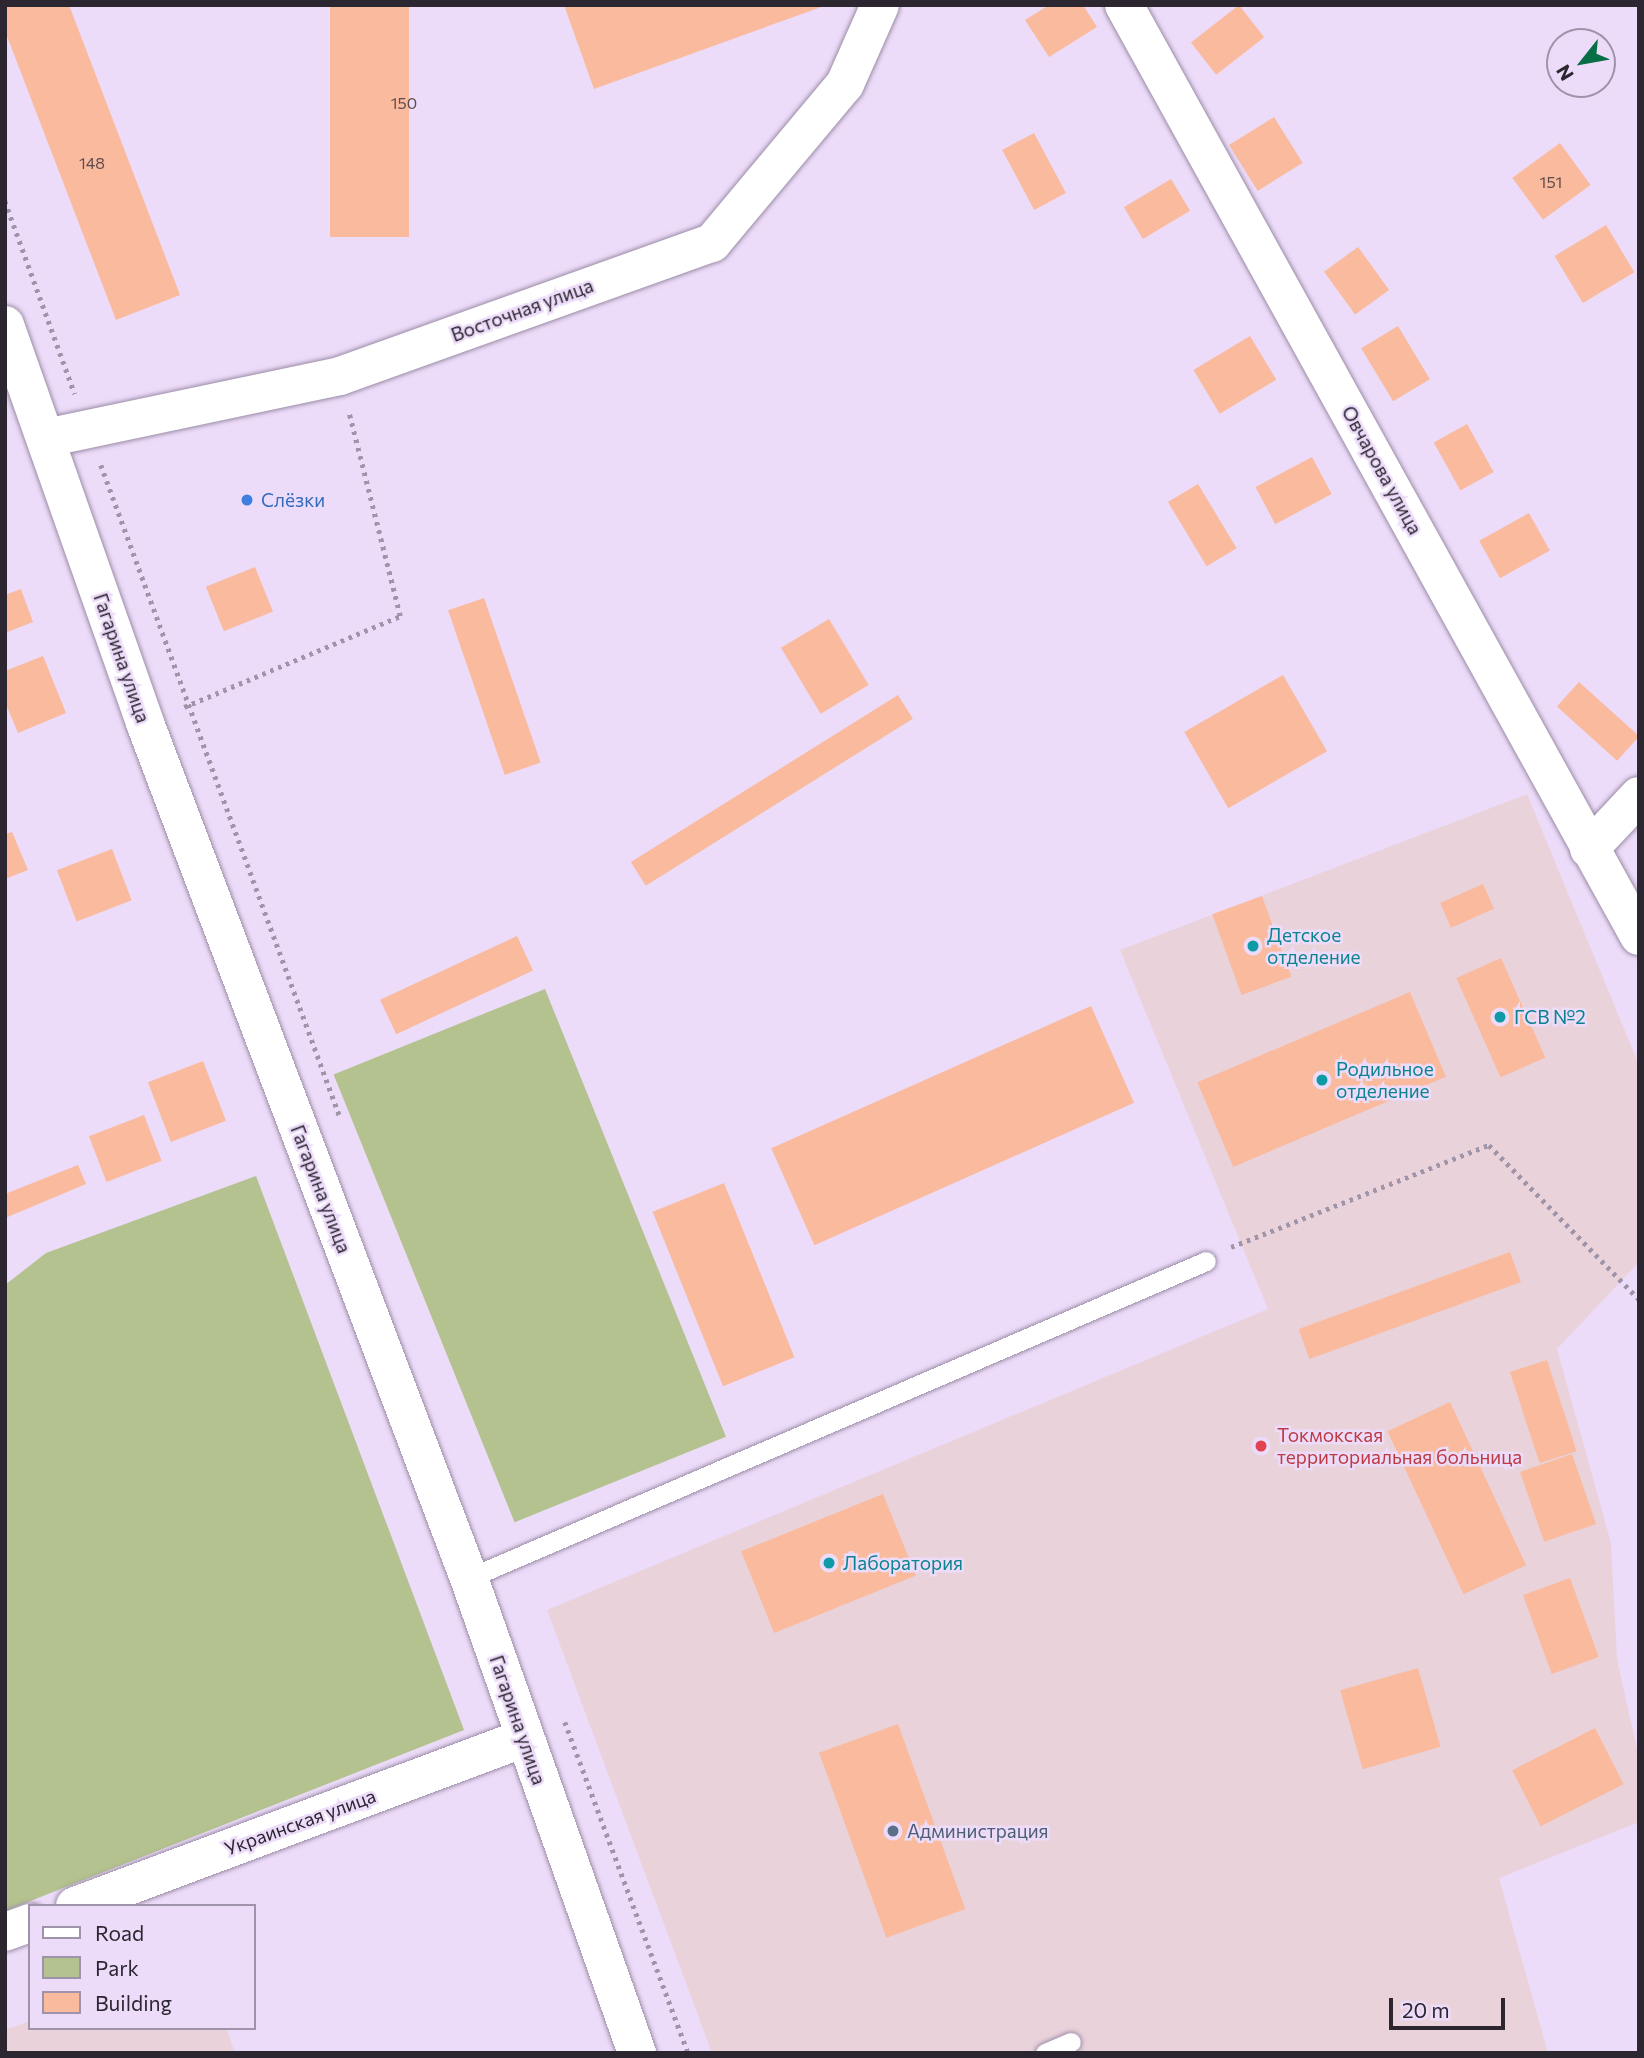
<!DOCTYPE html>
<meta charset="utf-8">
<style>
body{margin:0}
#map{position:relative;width:1644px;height:2058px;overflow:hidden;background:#ecdcf9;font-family:Commissioner,sans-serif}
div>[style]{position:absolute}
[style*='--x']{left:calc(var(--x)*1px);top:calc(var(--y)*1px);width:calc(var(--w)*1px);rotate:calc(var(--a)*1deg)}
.medical>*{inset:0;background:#ead2db}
.green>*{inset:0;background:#b3c28e;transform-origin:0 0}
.building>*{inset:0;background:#faba9e;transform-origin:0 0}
.path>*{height:4.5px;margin-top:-2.25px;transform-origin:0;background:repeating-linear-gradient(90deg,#a094a9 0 3.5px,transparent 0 8.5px)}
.roads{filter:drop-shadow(0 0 2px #9b8ca7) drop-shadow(0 0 2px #9b8ca7)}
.service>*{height:19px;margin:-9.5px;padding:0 9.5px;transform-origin:9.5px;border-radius:9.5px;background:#fff}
.minor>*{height:38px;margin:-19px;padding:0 19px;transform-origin:19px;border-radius:19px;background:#fff}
.secondary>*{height:38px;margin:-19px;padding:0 19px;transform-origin:19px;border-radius:19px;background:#fff}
.dots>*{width:19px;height:19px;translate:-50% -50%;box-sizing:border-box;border:4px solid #ecdcf9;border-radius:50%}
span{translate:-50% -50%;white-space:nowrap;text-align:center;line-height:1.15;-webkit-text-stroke:5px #ecdcf9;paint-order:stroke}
.number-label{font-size:16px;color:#604b4c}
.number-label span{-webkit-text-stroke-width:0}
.street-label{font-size:19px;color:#2c2631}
.shop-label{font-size:19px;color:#366cbe}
.left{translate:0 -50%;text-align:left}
.culture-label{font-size:19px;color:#0d838f}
.health-label{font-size:19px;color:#be3a42}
.service-label{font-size:19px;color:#4e5e75}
.frame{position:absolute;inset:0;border:7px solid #2c2631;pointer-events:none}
.legend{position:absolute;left:28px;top:1904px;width:228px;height:126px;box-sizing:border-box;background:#ecdcf9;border:2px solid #9f93a9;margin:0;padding:9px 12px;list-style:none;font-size:21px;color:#2c2631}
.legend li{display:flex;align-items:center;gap:14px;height:35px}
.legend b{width:35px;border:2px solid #9f93a9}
.north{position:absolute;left:1546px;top:28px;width:70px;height:70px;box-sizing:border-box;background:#ecdcf9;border:2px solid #9f93a9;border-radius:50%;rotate:239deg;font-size:19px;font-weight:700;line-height:28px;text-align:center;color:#2c2631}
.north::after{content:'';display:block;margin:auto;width:24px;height:32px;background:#086e44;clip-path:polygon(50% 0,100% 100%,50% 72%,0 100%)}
.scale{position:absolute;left:1389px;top:1998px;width:116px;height:32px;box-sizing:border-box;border:4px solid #2c2631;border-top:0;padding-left:9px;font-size:21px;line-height:24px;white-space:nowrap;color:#2c2631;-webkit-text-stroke:5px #ecdcf9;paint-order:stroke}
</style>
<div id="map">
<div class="medical">
<i style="clip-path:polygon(1527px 794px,1639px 1065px,1639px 1262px,1557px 1349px,1611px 1543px,1617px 1659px,1639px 1758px,1639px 1822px,1499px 1878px,1548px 2053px,712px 2053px,547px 1610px,1268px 1309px,1120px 950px)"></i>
<i style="clip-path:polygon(30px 2021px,30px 2028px,226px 2028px,235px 2053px,5px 2053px,5px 2030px)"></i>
</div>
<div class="green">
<i style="left:545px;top:989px;width:483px;height:228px;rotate:68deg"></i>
<i style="clip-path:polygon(256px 1176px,464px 1730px,5px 1911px,5px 1285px,46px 1253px)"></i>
</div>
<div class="building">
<i style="clip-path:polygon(5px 5px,69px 5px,180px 295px,116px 320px,5px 31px)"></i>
<i style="left:330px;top:5px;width:79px;height:232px"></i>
<i style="clip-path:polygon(564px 5px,824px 5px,824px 6px,594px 89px)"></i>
<i style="clip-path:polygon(1049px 5px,1083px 5px,1097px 27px,1049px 57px,1025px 20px)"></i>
<i style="left:1239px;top:5px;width:41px;height:61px;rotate:52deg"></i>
<i style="left:1274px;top:117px;width:54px;height:53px;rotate:58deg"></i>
<i style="left:1034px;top:133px;width:68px;height:36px;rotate:62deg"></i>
<i style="left:1560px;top:143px;width:52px;height:59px;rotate:54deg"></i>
<i style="left:1171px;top:179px;width:37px;height:55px;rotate:59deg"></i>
<i style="left:1606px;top:225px;width:55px;height:60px;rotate:59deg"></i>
<i style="left:1358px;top:247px;width:53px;height:42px;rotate:54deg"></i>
<i style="left:1398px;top:326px;width:62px;height:43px;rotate:59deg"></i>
<i style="left:1250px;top:336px;width:51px;height:66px;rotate:59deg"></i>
<i style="left:1467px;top:424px;width:55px;height:38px;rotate:61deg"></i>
<i style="left:1312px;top:457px;width:42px;height:64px;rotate:62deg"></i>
<i style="left:1198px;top:484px;width:75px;height:35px;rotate:59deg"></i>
<i style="left:1529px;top:513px;width:43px;height:57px;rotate:61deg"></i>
<i style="left:255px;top:567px;width:48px;height:53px;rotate:68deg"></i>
<i style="clip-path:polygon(21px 589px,33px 622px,5px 633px,5px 595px)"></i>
<i style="left:484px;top:598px;width:174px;height:38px;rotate:71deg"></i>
<i style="left:829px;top:619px;width:77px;height:56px;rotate:59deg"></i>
<i style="clip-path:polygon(43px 656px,66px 713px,18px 733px,5px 702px,5px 671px)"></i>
<i style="left:1283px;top:675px;width:88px;height:114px;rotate:60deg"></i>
<i style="left:1579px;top:682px;width:81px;height:33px;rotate:42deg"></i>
<i style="left:898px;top:695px;width:28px;height:315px;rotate:58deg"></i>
<i style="clip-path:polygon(12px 832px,28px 870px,5px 879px,5px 834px)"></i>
<i style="left:112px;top:849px;width:55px;height:59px;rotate:69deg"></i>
<i style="left:1483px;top:884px;width:27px;height:47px;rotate:66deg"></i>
<i style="left:1262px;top:896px;width:86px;height:53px;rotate:70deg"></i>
<i style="left:517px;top:936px;width:38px;height:151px;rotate:65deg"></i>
<i style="left:1501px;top:958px;width:109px;height:49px;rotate:66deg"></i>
<i style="left:1410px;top:992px;width:92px;height:231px;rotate:67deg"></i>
<i style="left:1091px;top:1006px;width:106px;height:350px;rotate:66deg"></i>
<i style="left:203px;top:1061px;width:64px;height:59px;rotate:69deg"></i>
<i style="left:144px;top:1115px;width:49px;height:59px;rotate:69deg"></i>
<i style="clip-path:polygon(78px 1165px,86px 1184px,5px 1218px,5px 1194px)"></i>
<i style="left:724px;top:1183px;width:188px;height:77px;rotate:68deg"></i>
<i style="left:1510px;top:1252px;width:32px;height:225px;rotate:70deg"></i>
<i style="left:1547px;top:1360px;width:96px;height:39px;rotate:72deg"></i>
<i style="left:1450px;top:1402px;width:180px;height:69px;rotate:65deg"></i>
<i style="left:1572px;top:1454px;width:74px;height:55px;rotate:71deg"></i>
<i style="left:883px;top:1494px;width:88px;height:153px;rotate:68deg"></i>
<i style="left:1570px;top:1578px;width:84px;height:50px;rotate:70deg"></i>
<i style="left:1418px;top:1668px;width:82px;height:81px;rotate:74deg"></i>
<i style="left:898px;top:1724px;width:197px;height:84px;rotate:70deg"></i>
<i style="left:1595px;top:1728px;width:63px;height:93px;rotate:63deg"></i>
</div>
<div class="path">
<i style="--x:5;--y:201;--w:205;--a:70.1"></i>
<i style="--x:101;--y:465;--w:694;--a:69.87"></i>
<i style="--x:184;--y:707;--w:234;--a:-22.8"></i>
<i style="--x:400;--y:616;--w:209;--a:-104.1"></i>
<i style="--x:1231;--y:1247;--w:277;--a:-21.6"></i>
<i style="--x:1489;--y:1145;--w:215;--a:45.8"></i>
<i style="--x:565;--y:1722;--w:353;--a:69.6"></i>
</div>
<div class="roads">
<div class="service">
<i style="--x:469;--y:1578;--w:802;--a:-23.27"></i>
<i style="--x:1045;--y:2053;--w:28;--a:-23"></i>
</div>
<div class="minor">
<i style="--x:1124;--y:5;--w:1064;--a:61.05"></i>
<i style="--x:46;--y:438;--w:300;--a:-11.9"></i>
<i style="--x:340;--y:376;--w:395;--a:-19.7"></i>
<i style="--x:712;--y:243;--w:207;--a:-50.1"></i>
<i style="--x:845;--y:84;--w:86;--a:-66.1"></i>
<i style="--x:1589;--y:849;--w:73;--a:-46.7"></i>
<i style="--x:75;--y:1906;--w:479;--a:-20.5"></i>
<i style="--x:5;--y:1932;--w:27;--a:-20"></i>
</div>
<div class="secondary">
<i style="--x:5;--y:325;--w:422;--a:70.6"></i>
<i style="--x:145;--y:723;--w:914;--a:69.25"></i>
<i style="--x:469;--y:1578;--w:504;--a:70.52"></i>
</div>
</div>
<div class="dots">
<i style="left:247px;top:500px;background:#3f7fe0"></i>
<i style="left:1253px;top:946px;background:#0f9aa8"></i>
<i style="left:1500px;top:1017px;background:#0f9aa8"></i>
<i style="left:1322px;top:1080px;background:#0f9aa8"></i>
<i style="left:1261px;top:1446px;background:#e0444e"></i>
<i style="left:829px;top:1563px;background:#0f9aa8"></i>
<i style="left:893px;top:1831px;background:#5c6f8a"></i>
</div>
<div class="number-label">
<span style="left:404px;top:103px">150</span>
<span style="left:92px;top:163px">148</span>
<span style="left:1551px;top:182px">151</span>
</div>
<div class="street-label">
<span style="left:522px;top:310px;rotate:-20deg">Восточная улица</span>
<span style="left:1382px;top:470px;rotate:61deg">Овчарова улица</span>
<span style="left:122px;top:658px;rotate:71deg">Гагарина улица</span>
<span style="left:321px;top:1189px;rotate:69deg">Гагарина улица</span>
<span style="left:518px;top:1720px;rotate:71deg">Гагарина улица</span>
<span style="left:300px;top:1822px;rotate:-20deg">Украинская улица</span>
</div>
<div class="shop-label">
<span class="left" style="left:261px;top:500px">Слёзки</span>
</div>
<div class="culture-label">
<span class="left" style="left:1267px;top:946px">Детское<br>отделение</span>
<span class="left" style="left:1514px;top:1017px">ГСВ №2</span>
<span class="left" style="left:1336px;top:1080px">Родильное<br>отделение</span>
<span class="left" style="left:843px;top:1563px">Лаборатория</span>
</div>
<div class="health-label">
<span class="left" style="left:1277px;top:1446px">Токмокская<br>территориальная больница</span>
</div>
<div class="service-label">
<span class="left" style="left:907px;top:1831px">Администрация</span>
</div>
<div class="frame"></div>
<ul class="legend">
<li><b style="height:9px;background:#fff"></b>Road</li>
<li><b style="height:19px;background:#b3c28e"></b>Park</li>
<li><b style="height:19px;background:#faba9e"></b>Building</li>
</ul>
<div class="north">N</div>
<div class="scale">20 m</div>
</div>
